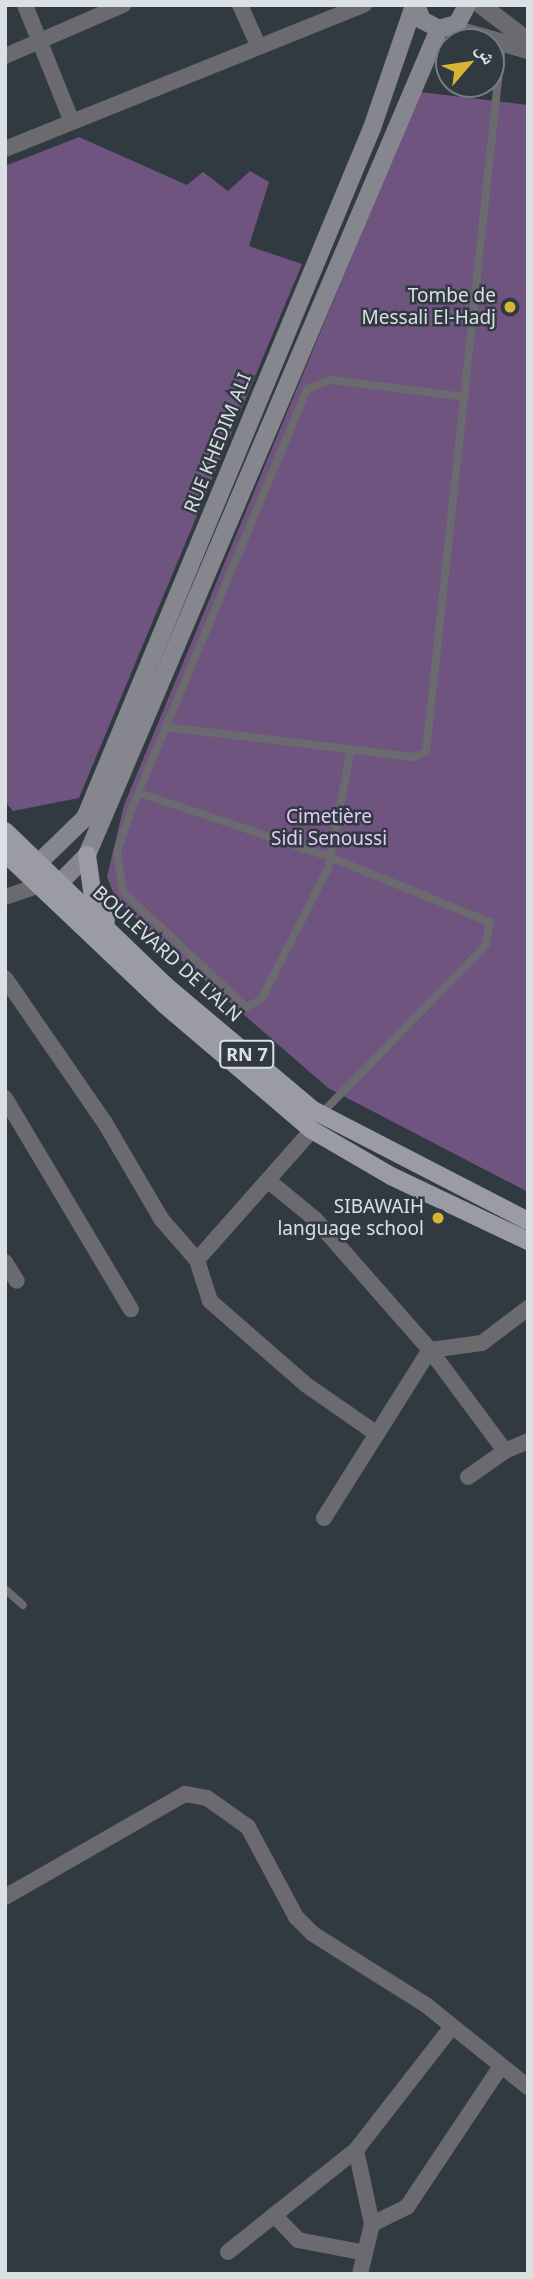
<!DOCTYPE html>
<meta charset="utf-8">
<style>
body{margin:0}
#map{position:relative;width:533px;height:2279px;overflow:hidden;background:#313941;font-family:"Noto Sans","Noto Naskh Arabic",sans-serif}
div>[style]{position:absolute}
[style*='--x']{left:calc(var(--x)*1px);top:calc(var(--y)*1px);width:calc(var(--w)*1px);rotate:calc(var(--a)*1deg)}
.green>*{inset:0;background:#6e547e}
.service>*{height:8px;margin:-4px;padding:0 4px;transform-origin:4px;border-radius:4px;background:#6a6a6f}
.minor>*{height:16px;margin:-8px;padding:0 8px;transform-origin:8px;border-radius:8px;background:#6a6a6f}
.tertiary>*{height:18px;margin:-9px;padding:0 9px;transform-origin:9px;border-radius:9px;background:#6a6a6f}
.secondary>*{height:18px;margin:-9px;padding:0 9px;transform-origin:9px;border-radius:9px;background:#85868e}
.primary>*{height:18px;margin:-9px;padding:0 9px;transform-origin:9px;border-radius:9px;background:#9a9ba6}
.dots>*{width:19px;height:19px;translate:-50% -50%;box-sizing:border-box;border:4px solid #313941;border-radius:50%}
span{translate:-50% -50%;white-space:nowrap;text-align:center;line-height:1.15;-webkit-text-stroke:5px #313941;paint-order:stroke}
.shield-label span{padding:2px 5px;background:#313941;border:2px solid;border-radius:5px;-webkit-text-stroke-width:0}
.shield-label{font-size:18px;color:#dbe0e5;font-weight:700}
.poi-label{font-size:19px;color:#dbe0e5}
.right{translate:-100% -50%;text-align:right}
.street-label{font-size:19px;color:#dbe0e5}
.park-label{font-size:19px;color:#e7cafc}
.frame{position:absolute;inset:0;border:7px solid #dbe0e5;pointer-events:none}
.north{position:absolute;left:435px;top:28px;width:70px;height:70px;box-sizing:border-box;background:#313941;border:2px solid #757c83;border-radius:50%;rotate:61deg;font-size:19px;font-weight:700;line-height:28px;text-align:center;color:#dbe0e5}
.north::after{content:'';display:block;margin:auto;width:24px;height:32px;background:#d7b434;clip-path:polygon(50% 0,100% 100%,50% 72%,0 100%)}
</style>
<div id="map">
<div class="green">
<i style="clip-path:polygon(420px 92px,528px 105px,528px 1192px,328px 1088px,156px 938px,115px 897px,107px 877px,124px 805px)"></i>
<i style="clip-path:polygon(79px 137px,187px 185px,203px 172px,228px 191px,250px 171px,269px 182px,249px 246px,302px 264px,79px 798px,13px 811px,5px 802px,5px 166px)"></i>
</div>
<div class="service">
<i style="--x:166;--y:727;--w:249;--a:6.9"></i>
<i style="--x:413;--y:757;--w:14;--a:-21"></i>
<i style="--x:426;--y:752;--w:713;--a:-83.88"></i>
<i style="--x:351;--y:749;--w:121;--a:100.9"></i>
<i style="--x:328;--y:868;--w:148;--a:116.9"></i>
<i style="--x:261;--y:1000;--w:17;--a:155"></i>
<i style="--x:246;--y:1007;--w:168;--a:-136.9"></i>
<i style="--x:123;--y:892;--w:40;--a:-98.5"></i>
<i style="--x:117;--y:852;--w:46;--a:-71.2"></i>
<i style="--x:132;--y:808;--w:454;--a:-67.3"></i>
<i style="--x:307;--y:389;--w:27;--a:-20"></i>
<i style="--x:332;--y:380;--w:134;--a:7.3"></i>
<i style="--x:139;--y:793;--w:204;--a:18.6"></i>
<i style="--x:332;--y:858;--w:170;--a:22.1"></i>
<i style="--x:490;--y:922;--w:23;--a:100"></i>
<i style="--x:486;--y:945;--w:236;--a:134.3"></i>
<i style="--x:5;--y:1589;--w:24;--a:42"></i>
</div>
<div class="minor">
<i style="--x:25;--y:5;--w:126;--a:68.1"></i>
<i style="--x:240;--y:5;--w:44;--a:65.8"></i>
<i style="--x:5;--y:56;--w:129;--a:-23.4"></i>
<i style="--x:5;--y:149;--w:387;--a:-21.9"></i>
<i style="--x:5;--y:897;--w:37;--a:-19"></i>
<i style="--x:5;--y:978;--w:176;--a:55.4"></i>
<i style="--x:105;--y:1123;--w:113;--a:59.6"></i>
<i style="--x:162;--y:1220;--w:53;--a:48.8"></i>
<i style="--x:197;--y:1260;--w:43;--a:72.4"></i>
<i style="--x:210;--y:1301;--w:126;--a:41.1"></i>
<i style="--x:305;--y:1384;--w:84;--a:34.8"></i>
<i style="--x:5;--y:1098;--w:246;--a:59.2"></i>
<i style="--x:271;--y:1183;--w:57;--a:39.3"></i>
<i style="--x:315;--y:1219;--w:174;--a:48.7"></i>
<i style="--x:430;--y:1350;--w:52;--a:-7.7"></i>
<i style="--x:482;--y:1343;--w:58;--a:-37.3"></i>
<i style="--x:197;--y:1260;--w:174;--a:-48.5"></i>
<i style="--x:5;--y:1262;--w:22;--a:58"></i>
<i style="--x:468;--y:1477;--w:45;--a:-35.1"></i>
<i style="--x:324;--y:1518;--w:199;--a:-57.8"></i>
<i style="--x:430;--y:1350;--w:126;--a:53.4"></i>
<i style="--x:505;--y:1451;--w:25;--a:-23"></i>
<i style="--x:5;--y:1897;--w:207;--a:-29.8"></i>
<i style="--x:185;--y:1794;--w:22;--a:10"></i>
<i style="--x:207;--y:1798;--w:50;--a:35.3"></i>
<i style="--x:248;--y:1827;--w:102;--a:61.9"></i>
<i style="--x:296;--y:1917;--w:24;--a:45"></i>
<i style="--x:313;--y:1934;--w:133;--a:32.1"></i>
<i style="--x:426;--y:2005;--w:131;--a:38.8"></i>
<i style="--x:274;--y:2215;--w:35;--a:46"></i>
<i style="--x:298;--y:2240;--w:68;--a:11"></i>
<i style="--x:372;--y:2224;--w:76;--a:-102.2"></i>
<i style="--x:356;--y:2150;--w:155;--a:-52.1"></i>
<i style="--x:228;--y:2252;--w:164;--a:-38.6"></i>
<i style="--x:360;--y:2274;--w:51;--a:-76.5"></i>
<i style="--x:372;--y:2224;--w:39;--a:-26"></i>
<i style="--x:407;--y:2207;--w:166;--a:-56.3"></i>
</div>
<div class="tertiary">
<i style="--x:481;--y:5;--w:59;--a:37.5"></i>
<i style="--x:450;--y:28;--w:81;--a:15.8"></i>
</div>
<div class="secondary">
<i style="--x:416;--y:5;--w:16;--a:68"></i>
<i style="--x:422;--y:20;--w:19;--a:28"></i>
<i style="--x:439;--y:29;--w:19;--a:-16"></i>
<i style="--x:457;--y:24;--w:21;--a:-62"></i>
<i style="--x:29;--y:872;--w:78;--a:-44"></i>
<i style="--x:85;--y:818;--w:747;--a:-67.42"></i>
<i style="--x:372;--y:128;--w:130;--a:-71.1"></i>
<i style="--x:49;--y:894;--w:54;--a:-45.7"></i>
<i style="--x:87;--y:855;--w:898;--a:-66.92"></i>
</div>
<div class="primary">
<i style="--x:5;--y:831;--w:222;--a:43.9"></i>
<i style="--x:165;--y:985;--w:194;--a:40.2"></i>
<i style="--x:313;--y:1110;--w:242;--a:27.3"></i>
<i style="--x:5;--y:853;--w:221;--a:43.5"></i>
<i style="--x:165;--y:1005;--w:193;--a:40.4"></i>
<i style="--x:312;--y:1130;--w:91;--a:30.2"></i>
<i style="--x:391;--y:1176;--w:152;--a:25.4"></i>
<i style="--x:87;--y:855;--w:36;--a:82"></i>
<i style="--x:92;--y:891;--w:33;--a:65"></i>
</div>
<div class="dots">
<i style="left:510px;top:307px;background:#d7b434"></i>
<i style="left:438px;top:1218px;background:#d7b434"></i>
</div>
<div class="shield-label">
<span style="left:247px;top:1054px">RN 7</span>
</div>
<div class="poi-label">
<span class="right" style="left:496px;top:307px">Tombe de<br>Messali El-Hadj</span>
<span class="right" style="left:424px;top:1218px">SIBAWAIH<br>language school</span>
</div>
<div class="street-label">
<span style="left:218px;top:443px;rotate:-68deg">RUE KHEDIM ALI</span>
<span style="left:167px;top:954px;rotate:42deg">BOULEVARD DE L'ALN</span>
</div>
<div class="park-label">
<span style="left:329px;top:828px">Cimetière<br>Sidi Senoussi</span>
</div>
<div class="frame"></div>
<div class="north">ش</div>
</div>
